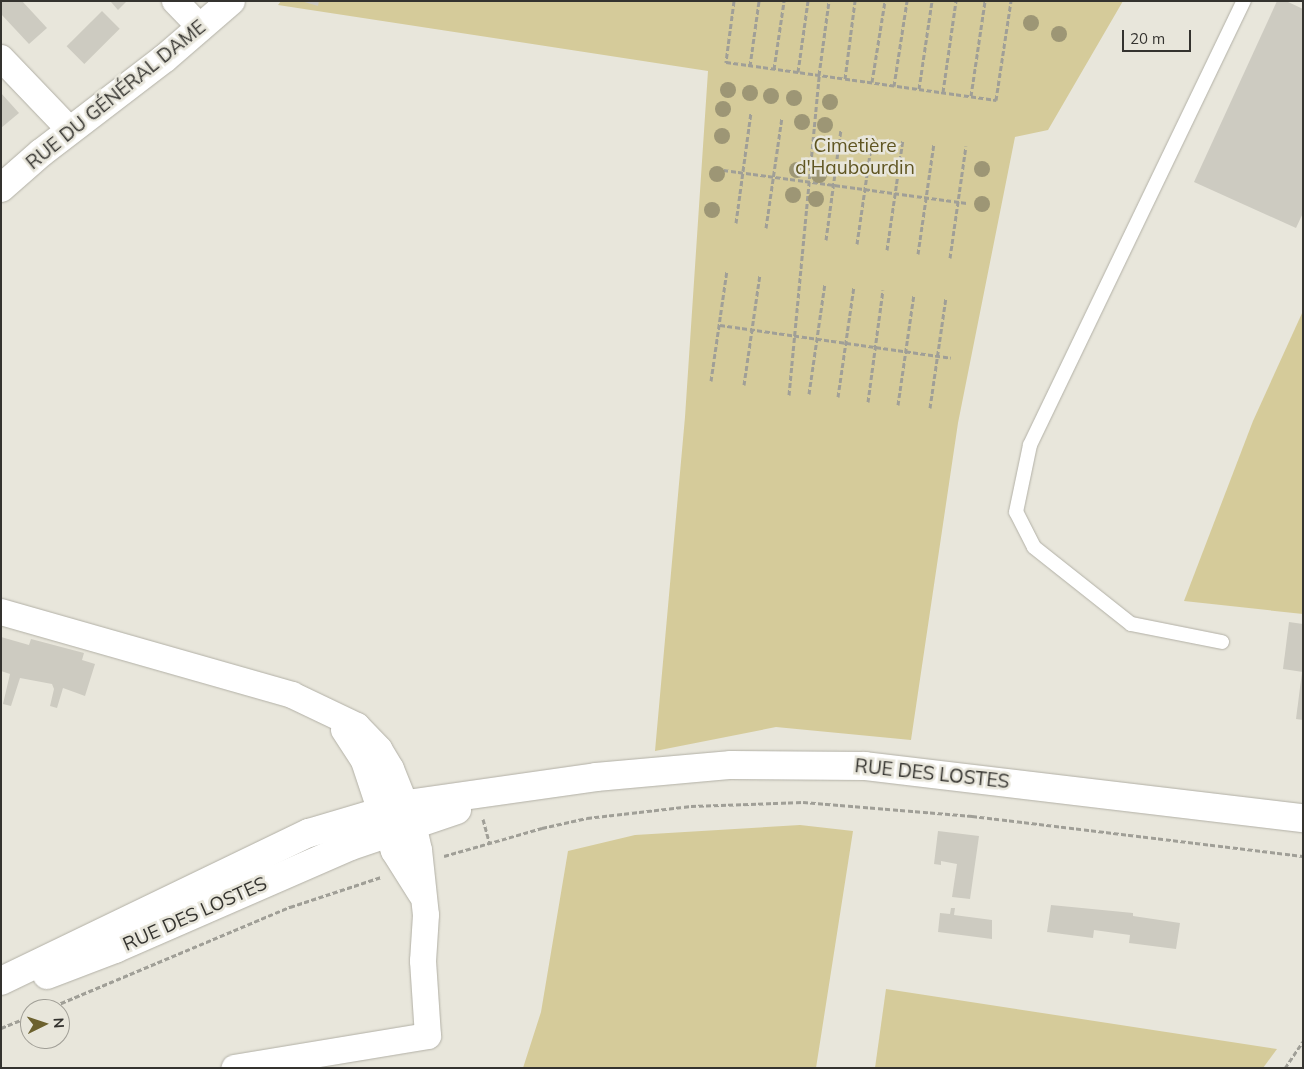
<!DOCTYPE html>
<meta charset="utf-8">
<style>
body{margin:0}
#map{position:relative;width:1304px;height:1069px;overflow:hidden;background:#e8e6db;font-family:Mulish,sans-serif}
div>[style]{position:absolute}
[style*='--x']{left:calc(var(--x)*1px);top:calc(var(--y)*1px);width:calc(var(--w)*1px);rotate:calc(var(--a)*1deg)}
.green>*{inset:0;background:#d5cb9a}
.building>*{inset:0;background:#cdcbc1;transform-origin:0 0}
.path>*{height:3px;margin-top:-1.5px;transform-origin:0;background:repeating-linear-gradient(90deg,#a09f97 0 5px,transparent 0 7.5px)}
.roads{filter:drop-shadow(0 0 1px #b2b0a6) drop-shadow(0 0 1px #b2b0a6)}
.lane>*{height:14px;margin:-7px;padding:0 7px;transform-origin:7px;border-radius:7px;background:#fff}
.street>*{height:26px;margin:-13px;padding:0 13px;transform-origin:13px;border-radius:13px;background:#fff}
.secondary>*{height:28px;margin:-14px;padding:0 14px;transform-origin:14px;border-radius:14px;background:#fff}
.trees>*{width:16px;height:16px;margin:-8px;border-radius:50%;background:#9d9675}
span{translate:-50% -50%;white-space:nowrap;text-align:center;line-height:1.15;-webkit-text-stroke:5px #e8e6db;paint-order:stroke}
.street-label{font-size:19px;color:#34332f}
.park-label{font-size:19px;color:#5f5521}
.frame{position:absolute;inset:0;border:2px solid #34332f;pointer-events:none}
.north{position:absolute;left:20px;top:999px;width:50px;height:50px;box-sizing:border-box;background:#e8e6db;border:1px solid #a09e96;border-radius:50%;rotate:86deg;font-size:14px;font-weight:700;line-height:20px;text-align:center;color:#34332f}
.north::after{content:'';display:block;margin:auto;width:18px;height:22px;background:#6d622f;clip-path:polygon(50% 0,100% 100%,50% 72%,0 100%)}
.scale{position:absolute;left:1122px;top:30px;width:69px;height:22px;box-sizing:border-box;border:2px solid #34332f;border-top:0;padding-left:6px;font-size:15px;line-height:18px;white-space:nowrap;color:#34332f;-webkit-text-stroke:4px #e8e6db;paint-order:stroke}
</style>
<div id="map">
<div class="green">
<i style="clip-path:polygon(281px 1px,1123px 1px,1048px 130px,1015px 137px,958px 423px,911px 740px,776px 727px,655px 751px,685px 417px,708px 71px,278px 5px)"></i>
<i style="clip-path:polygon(1303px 311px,1303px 614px,1184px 601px,1253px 421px)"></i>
<i style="clip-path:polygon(800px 825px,853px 831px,816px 1068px,523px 1068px,541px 1012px,568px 851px,635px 835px)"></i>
<i style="clip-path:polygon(886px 989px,1277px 1049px,1263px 1068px,875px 1068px)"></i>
</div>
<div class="building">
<i style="clip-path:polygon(1px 1px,22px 1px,47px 28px,29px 44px,1px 14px)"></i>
<i style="clip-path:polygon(127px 1px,118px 10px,111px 2px,112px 1px)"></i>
<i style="clip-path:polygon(301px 1px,319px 1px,318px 6px)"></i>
<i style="clip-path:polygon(1277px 1px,1286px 1px,1303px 9px,1303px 213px,1296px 228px,1194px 182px)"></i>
<i style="left:102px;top:11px;width:25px;height:50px;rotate:45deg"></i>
<i style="clip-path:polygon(1px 93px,19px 113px,1px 128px)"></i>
<i style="clip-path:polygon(1289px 622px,1303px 624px,1303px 672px,1283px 669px)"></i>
<i style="clip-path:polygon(1px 637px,29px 645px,31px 639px,84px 653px,82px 660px,95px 664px,85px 696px,63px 688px,57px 708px,50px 706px,54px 689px,52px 684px,20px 678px,11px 706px,3px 704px,10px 674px,1px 671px)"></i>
<i style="clip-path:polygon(1302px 672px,1303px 672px,1303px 720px,1296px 719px)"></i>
<i style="clip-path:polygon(938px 831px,979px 836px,970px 899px,952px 897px,957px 864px,941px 861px,941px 865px,934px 864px)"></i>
<i style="clip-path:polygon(1051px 905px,1133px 913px,1133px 916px,1180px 923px,1176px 949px,1129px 943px,1130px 935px,1094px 930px,1093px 938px,1047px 932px)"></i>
<i style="clip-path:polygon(951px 908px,955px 908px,954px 915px,992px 920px,992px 939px,938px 932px,940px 913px,950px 914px)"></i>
</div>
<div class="path">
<i style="--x:734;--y:1;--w:62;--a:97.5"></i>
<i style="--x:726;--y:62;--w:273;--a:8"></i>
<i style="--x:996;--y:100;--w:100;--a:-81.4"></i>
<i style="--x:750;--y:66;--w:66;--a:-82.1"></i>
<i style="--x:774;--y:69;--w:69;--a:-81.6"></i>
<i style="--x:798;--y:72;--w:72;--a:-82"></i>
<i style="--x:845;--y:79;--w:79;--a:-82.7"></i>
<i style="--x:872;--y:82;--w:82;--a:-80.9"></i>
<i style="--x:894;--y:86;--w:86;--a:-81.3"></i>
<i style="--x:919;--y:89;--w:89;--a:-81.6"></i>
<i style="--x:943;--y:92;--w:92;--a:-81.9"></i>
<i style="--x:971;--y:96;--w:96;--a:-81.6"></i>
<i style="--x:716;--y:169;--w:253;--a:7.7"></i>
<i style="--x:736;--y:223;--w:112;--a:-82.3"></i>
<i style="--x:766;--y:228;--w:112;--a:-81.8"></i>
<i style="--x:826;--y:240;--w:112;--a:-82.3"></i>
<i style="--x:857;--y:244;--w:112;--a:-81.8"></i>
<i style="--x:887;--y:250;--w:112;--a:-81.8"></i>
<i style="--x:918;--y:254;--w:112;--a:-81.8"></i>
<i style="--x:950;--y:258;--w:113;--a:-81.9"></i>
<i style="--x:720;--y:325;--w:233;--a:8.1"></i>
<i style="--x:711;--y:381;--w:112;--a:-81.8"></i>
<i style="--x:744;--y:385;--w:112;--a:-81.8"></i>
<i style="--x:809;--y:394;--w:112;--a:-81.8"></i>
<i style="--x:789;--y:395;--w:321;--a:-84.6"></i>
<i style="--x:819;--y:75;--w:75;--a:-82.3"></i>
<i style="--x:838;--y:397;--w:112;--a:-81.8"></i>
<i style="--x:868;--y:402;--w:113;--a:-82.4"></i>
<i style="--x:898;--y:405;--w:112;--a:-81.8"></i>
<i style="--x:930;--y:408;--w:112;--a:-81.8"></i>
<i style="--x:483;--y:819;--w:24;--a:75"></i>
<i style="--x:444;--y:856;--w:102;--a:-15.9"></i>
<i style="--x:542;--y:828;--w:46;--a:-12.5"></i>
<i style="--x:587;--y:818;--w:105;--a:-6.6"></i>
<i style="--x:691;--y:806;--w:112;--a:-2"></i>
<i style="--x:803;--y:802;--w:170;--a:4.7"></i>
<i style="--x:972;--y:816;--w:333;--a:6.9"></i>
<i style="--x:47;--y:1009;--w:264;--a:-22.8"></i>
<i style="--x:290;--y:907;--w:96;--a:-18.2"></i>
<i style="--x:1;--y:1028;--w:31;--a:-22"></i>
<i style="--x:1285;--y:1068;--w:32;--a:-56"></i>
</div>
<div class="roads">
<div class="lane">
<i style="--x:1222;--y:642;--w:93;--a:-168.8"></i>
<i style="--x:1131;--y:624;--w:124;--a:-141.6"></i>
<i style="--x:1034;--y:547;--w:39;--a:-117"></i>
<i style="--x:1016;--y:512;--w:68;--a:-78.2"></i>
<i style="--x:1030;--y:445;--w:493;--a:-64.3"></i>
</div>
<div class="street">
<i style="--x:175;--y:1;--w:37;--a:46"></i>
<i style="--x:1;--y:58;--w:100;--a:46.2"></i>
<i style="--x:1;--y:612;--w:303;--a:15.9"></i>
<i style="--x:292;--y:695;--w:72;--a:25.5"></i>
<i style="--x:357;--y:726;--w:32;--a:46"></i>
<i style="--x:379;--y:749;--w:23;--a:59"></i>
<i style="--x:391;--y:769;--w:59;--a:68.2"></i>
<i style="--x:413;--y:824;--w:27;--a:77"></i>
<i style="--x:419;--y:850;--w:65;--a:83.9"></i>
<i style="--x:426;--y:915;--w:46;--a:93.7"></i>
<i style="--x:423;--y:961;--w:75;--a:86.2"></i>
<i style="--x:428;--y:1036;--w:196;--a:170.6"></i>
<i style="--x:344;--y:730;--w:37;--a:57"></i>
<i style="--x:364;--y:761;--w:95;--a:71.6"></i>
<i style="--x:394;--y:851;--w:51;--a:57.9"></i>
</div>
<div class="secondary">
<i style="--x:1;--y:188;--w:53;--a:-41.2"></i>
<i style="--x:41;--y:153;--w:156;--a:-37.5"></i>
<i style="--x:165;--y:58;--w:87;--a:-40.8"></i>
<i style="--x:47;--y:975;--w:73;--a:-20.9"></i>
<i style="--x:115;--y:949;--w:257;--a:-23.6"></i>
<i style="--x:351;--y:846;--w:112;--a:-18.8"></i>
<i style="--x:1;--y:981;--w:342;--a:-25.7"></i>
<i style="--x:309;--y:833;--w:102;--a:-16.5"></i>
<i style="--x:407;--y:804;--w:191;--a:-8.1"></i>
<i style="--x:596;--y:777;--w:136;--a:-5.1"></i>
<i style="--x:731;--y:765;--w:134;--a:0.4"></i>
<i style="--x:865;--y:766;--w:441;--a:6.8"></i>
</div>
</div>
<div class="trees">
<i style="left:1031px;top:23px"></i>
<i style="left:1059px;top:34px"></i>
<i style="left:728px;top:90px"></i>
<i style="left:750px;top:93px"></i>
<i style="left:771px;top:96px"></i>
<i style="left:794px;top:98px"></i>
<i style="left:830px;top:102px"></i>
<i style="left:723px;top:109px"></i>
<i style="left:802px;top:122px"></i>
<i style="left:825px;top:125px"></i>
<i style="left:722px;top:136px"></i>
<i style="left:982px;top:169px"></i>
<i style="left:797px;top:170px"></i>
<i style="left:717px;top:174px"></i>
<i style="left:819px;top:175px"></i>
<i style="left:793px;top:195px"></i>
<i style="left:816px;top:199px"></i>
<i style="left:982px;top:204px"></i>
<i style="left:712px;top:210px"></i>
</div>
<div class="street-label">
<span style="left:116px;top:95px;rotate:-39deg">RUE DU GÉNÉRAL DAME</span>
<span style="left:932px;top:774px;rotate:6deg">RUE DES LOSTES</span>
<span style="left:195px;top:914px;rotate:-24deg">RUE DES LOSTES</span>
</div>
<div class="park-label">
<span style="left:855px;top:157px">Cimetière<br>d'Haubourdin</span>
</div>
<div class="frame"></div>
<div class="north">N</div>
<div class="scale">20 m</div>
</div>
